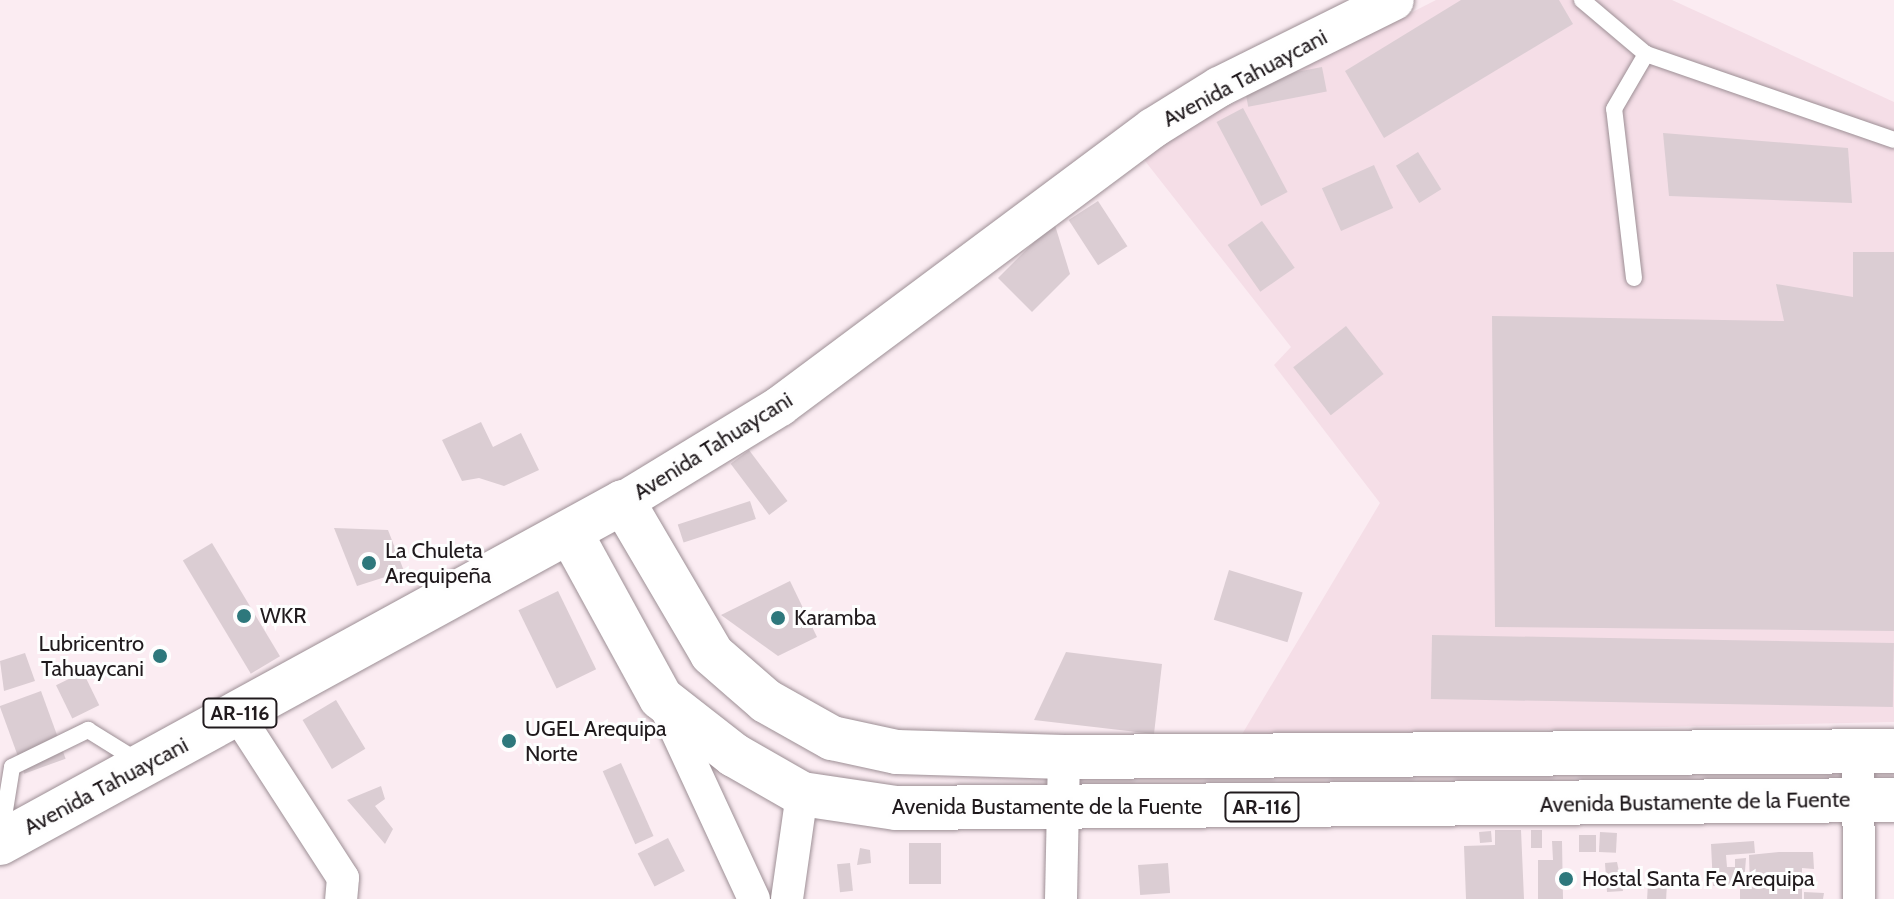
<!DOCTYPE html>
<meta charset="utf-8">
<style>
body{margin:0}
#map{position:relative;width:1894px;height:899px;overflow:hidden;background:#fbecf2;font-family:Cabin,sans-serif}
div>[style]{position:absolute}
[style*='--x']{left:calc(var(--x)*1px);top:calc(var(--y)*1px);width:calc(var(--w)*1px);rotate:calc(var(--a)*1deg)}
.built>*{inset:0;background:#f5dee7}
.building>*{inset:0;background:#dbcdd3;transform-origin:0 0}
.roads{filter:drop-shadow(0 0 2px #9d8f95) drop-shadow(0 0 2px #9d8f95)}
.service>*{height:16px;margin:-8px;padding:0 8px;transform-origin:8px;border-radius:8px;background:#fff}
.minor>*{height:32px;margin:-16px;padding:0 16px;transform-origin:16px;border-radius:16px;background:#fff}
.tertiary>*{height:40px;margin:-20px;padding:0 20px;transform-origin:20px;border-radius:20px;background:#fff}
.primary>*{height:44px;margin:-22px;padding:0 22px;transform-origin:22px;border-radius:22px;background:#fff}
.dots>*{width:22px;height:22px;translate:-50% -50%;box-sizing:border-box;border:4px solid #fefefe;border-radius:50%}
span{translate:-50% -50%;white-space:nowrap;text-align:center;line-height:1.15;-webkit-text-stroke:6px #fefefe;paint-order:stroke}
.shield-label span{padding:2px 6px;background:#fefefe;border:2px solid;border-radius:6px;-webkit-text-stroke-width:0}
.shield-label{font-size:20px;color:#201a1d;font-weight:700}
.street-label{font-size:22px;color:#201a1d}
.poi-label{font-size:22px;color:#201a1d}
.left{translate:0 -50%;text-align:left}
.right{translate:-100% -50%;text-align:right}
</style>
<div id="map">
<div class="built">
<i style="clip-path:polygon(1436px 0,1672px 0,1894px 102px,1894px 722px,1241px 736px,1380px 503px,1274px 365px,1291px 347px,1138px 152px)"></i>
</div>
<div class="building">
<i style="clip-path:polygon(1461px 0,1559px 0,1573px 24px,1384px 138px,1345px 71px)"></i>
<i style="left:1322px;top:67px;width:25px;height:80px;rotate:79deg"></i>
<i style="left:1243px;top:108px;width:95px;height:30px;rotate:62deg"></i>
<i style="clip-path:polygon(1663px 133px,1848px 148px,1852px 203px,1669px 196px)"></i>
<i style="left:1418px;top:152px;width:44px;height:26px;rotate:58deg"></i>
<i style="left:1374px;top:165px;width:47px;height:57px;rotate:66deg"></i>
<i style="left:1098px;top:201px;width:54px;height:35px;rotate:57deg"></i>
<i style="left:1262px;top:221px;width:57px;height:42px;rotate:55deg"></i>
<i style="clip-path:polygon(1054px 222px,1070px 274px,1032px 312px,998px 278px)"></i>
<i style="clip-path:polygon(1853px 252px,1894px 252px,1894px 631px,1495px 627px,1492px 316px,1784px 321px,1776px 284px,1853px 297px)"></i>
<i style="left:1346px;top:326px;width:61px;height:67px;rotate:52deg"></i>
<i style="clip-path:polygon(481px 422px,493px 447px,521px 433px,539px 470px,504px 486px,479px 478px,462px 481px,442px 440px)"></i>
<i style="left:749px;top:450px;width:64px;height:23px;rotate:53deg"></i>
<i style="left:750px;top:501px;width:19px;height:76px;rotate:72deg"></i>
<i style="clip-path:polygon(334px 528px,388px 530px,404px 571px,357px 586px)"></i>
<i style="left:212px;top:543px;width:132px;height:34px;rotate:59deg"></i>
<i style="left:1229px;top:570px;width:77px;height:52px;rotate:17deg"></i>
<i style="clip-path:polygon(790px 581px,817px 637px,778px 656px,721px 615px)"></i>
<i style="left:558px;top:591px;width:87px;height:44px;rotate:64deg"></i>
<i style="left:1432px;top:635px;width:462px;height:64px;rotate:1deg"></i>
<i style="clip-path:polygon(1066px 652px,1162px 664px,1154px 734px,1034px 720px)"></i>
<i style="clip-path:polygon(25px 653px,35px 681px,4px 691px,0 661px)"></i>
<i style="left:83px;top:672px;width:37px;height:30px;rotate:64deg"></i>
<i style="left:41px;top:691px;width:72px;height:44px;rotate:70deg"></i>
<i style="left:336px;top:700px;width:57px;height:39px;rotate:59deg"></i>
<i style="left:621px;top:763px;width:80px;height:20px;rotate:66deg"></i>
<i style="clip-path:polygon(381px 786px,385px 799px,375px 806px,393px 829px,385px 844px,347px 800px)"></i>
<i style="clip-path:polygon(1495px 830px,1521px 830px,1524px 899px,1466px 899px,1464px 846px,1495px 845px)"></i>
<i style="left:1531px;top:830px;width:11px;height:18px"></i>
<i style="left:1491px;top:831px;width:11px;height:12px;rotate:85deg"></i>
<i style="left:1600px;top:832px;width:17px;height:20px;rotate:3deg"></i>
<i style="left:1579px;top:835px;width:17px;height:17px"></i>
<i style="left:668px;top:838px;width:37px;height:34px;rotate:63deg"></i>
<i style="clip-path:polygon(1552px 841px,1562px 841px,1563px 899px,1538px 899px,1538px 860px,1553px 860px)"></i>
<i style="clip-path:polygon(1754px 841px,1755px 853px,1726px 855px,1727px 867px,1735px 867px,1735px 859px,1746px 858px,1744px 884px,1713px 886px,1711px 844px)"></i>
<i style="left:909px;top:843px;width:32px;height:41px"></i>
<i style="clip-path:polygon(860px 848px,870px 850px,871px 863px,857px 865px)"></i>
<i style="clip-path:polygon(1779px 852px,1813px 852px,1814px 869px,1802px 868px,1802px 899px,1740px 899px,1740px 889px,1750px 889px,1749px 855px)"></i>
<i style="clip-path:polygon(1617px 862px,1623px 891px,1607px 892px,1605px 863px)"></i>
<i style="left:850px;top:863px;width:28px;height:13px;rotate:84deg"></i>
<i style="left:1168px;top:863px;width:30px;height:30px;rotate:86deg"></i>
<i style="left:1648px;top:882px;width:19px;height:17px;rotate:3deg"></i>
<i style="clip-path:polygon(1804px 892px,1824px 893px,1823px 899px,1804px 899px)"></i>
</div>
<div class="roads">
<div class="service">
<i style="--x:1582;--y:0;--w:84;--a:40.2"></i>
<i style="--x:1646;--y:54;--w:262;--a:19.1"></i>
<i style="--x:1634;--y:278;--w:170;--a:-96.7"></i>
<i style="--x:1614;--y:109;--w:64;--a:-59.8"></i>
<i style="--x:1;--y:835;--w:69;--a:-80.8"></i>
<i style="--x:12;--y:767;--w:85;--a:-26"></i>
<i style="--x:88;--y:730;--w:59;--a:31.8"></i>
</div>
<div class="minor">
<i style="--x:662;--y:700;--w:219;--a:65.2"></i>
<i style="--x:237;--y:714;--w:195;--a:57.1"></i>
<i style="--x:343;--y:878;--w:21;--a:95"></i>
<i style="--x:1858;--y:752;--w:147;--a:89.6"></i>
<i style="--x:787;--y:899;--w:106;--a:-81.9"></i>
<i style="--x:1061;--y:899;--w:142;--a:-88.8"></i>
</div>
<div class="tertiary">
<i style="--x:623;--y:502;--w:184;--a:-31.4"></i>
<i style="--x:780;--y:406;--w:465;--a:-36.7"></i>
<i style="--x:1153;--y:128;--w:78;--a:-31.8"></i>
<i style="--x:1219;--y:87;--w:195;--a:-26.4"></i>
</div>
<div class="primary">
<i style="--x:570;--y:532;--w:189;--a:61.3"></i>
<i style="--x:661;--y:698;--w:93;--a:38"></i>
<i style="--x:734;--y:755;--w:78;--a:29.8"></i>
<i style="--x:802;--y:794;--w:95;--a:8.5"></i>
<i style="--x:896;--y:808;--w:998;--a:-0.46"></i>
<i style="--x:0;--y:843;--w:710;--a:-28.69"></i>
<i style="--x:623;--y:502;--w:176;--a:59.6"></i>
<i style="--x:712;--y:654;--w:72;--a:41"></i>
<i style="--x:766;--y:701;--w:76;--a:29.3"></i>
<i style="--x:832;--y:738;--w:66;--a:12.2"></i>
<i style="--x:897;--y:752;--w:167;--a:1.7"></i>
<i style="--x:1064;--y:757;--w:830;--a:-0.41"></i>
</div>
</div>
<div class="dots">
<i style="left:369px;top:563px;background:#2e787c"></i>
<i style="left:244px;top:616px;background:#2e787c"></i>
<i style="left:778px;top:618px;background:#2e787c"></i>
<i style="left:160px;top:656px;background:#2e787c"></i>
<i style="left:509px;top:741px;background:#2e787c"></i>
<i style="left:1566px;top:879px;background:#2e787c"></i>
</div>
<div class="shield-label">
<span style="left:240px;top:713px">AR-116</span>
<span style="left:1262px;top:807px">AR-116</span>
</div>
<div class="street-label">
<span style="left:1245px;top:78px;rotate:-28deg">Avenida Tahuaycani</span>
<span style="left:713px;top:446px;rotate:-32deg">Avenida Tahuaycani</span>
<span style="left:106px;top:786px;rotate:-28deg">Avenida Tahuaycani</span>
<span style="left:1695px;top:802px;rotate:-1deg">Avenida Bustamente de la Fuente</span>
<span style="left:1047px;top:807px">Avenida Bustamente de la Fuente</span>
</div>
<div class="poi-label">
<span class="left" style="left:385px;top:563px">La Chuleta<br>Arequipeña</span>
<span class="left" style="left:260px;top:616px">WKR</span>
<span class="left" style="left:794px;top:618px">Karamba</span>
<span class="right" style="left:144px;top:656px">Lubricentro<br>Tahuaycani</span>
<span class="left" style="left:525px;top:741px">UGEL Arequipa<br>Norte</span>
<span class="left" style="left:1582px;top:879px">Hostal Santa Fe Arequipa</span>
</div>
</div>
